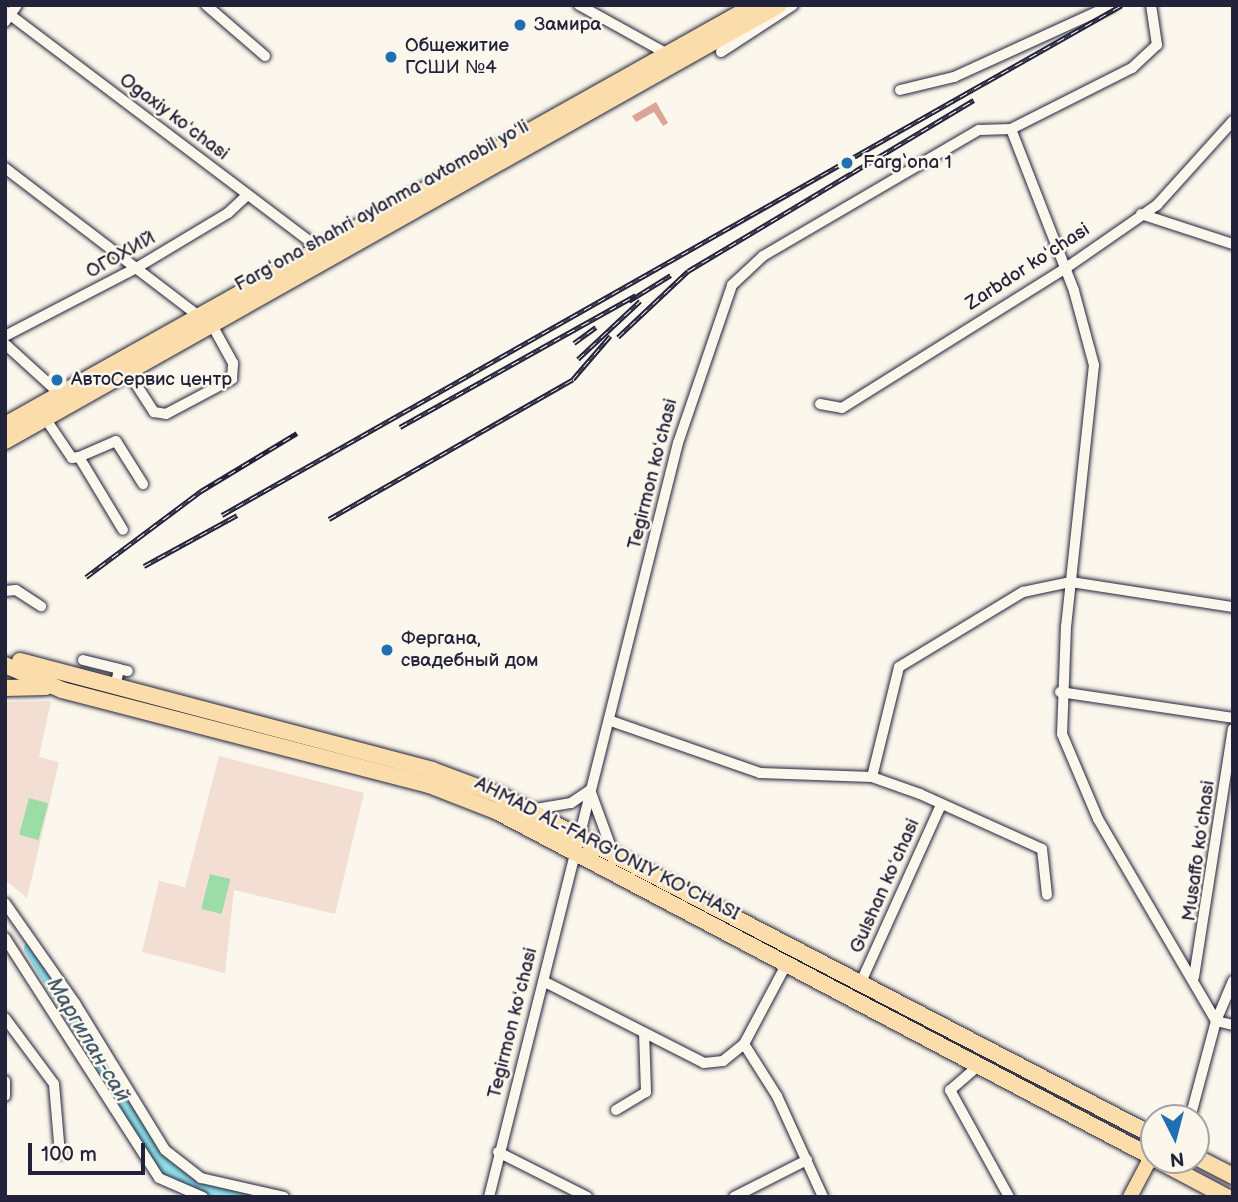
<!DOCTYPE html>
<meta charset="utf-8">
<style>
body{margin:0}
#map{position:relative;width:1238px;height:1202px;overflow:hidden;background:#fbf7ec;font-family:"Balsamiq Sans",sans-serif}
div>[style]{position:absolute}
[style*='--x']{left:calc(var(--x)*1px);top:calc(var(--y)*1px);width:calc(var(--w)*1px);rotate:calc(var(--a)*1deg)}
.built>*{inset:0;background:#f2ded3}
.green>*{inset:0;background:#9cdda7;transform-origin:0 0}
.river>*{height:14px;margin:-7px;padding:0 7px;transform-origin:7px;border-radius:7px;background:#8fe0e8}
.building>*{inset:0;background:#dca398}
.roads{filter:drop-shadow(0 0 2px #22223b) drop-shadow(0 0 2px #22223b)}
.minor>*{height:10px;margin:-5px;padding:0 5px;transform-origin:5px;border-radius:5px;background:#fbf7ec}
.major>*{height:14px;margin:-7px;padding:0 7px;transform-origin:7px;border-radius:7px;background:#fbddab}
.highway>*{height:16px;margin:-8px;padding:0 8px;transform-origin:8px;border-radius:8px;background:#fbddab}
.rail>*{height:5px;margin-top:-2.5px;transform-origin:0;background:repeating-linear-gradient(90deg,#fbf7ec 0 8px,#22223b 0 16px);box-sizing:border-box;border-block:2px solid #22223b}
.dots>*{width:19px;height:19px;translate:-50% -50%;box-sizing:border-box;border:4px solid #fbf7ec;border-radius:50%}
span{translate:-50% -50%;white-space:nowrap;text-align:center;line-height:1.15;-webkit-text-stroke:5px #fbf7ec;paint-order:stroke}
.poi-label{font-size:19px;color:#22223b}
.left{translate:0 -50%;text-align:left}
.street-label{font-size:19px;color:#22223b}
.water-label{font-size:21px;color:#435b6f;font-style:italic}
.frame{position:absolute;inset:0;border:7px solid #22223b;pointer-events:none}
.north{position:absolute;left:1140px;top:1104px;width:70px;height:70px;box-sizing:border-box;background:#fbf7ec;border:2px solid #a4a2a5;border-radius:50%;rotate:174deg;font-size:19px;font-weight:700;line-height:28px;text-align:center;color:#22223b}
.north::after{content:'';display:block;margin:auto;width:24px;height:32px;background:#1f6fb2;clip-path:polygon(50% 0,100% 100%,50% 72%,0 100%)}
.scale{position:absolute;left:28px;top:1143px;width:117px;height:32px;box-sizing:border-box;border:4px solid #22223b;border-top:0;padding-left:9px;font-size:21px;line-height:24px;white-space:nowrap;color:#22223b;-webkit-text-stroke:5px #fbf7ec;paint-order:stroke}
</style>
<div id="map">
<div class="built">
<i style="clip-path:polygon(51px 701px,39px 757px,59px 762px,27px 898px,5px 880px,5px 702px)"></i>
<i style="clip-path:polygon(219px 756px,364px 793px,335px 914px,234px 890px,225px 973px,142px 952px,159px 881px,185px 887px)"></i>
</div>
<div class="green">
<i style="left:29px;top:798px;width:20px;height:38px;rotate:15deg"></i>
<i style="left:210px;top:874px;width:21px;height:36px;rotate:14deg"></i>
</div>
<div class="river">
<i style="--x:31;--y:948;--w:255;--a:58.6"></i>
<i style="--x:164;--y:1166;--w:36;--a:34"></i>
<i style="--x:194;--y:1186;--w:53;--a:11.9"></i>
</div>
<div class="building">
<i style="clip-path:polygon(656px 102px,668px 123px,663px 126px,654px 112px,636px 122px,632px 116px)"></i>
</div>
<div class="roads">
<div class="minor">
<i style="--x:206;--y:5;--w:78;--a:40.8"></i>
<i style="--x:579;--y:5;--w:105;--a:29"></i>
<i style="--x:5;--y:11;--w:398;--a:37.1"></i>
<i style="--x:5;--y:22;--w:21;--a:-55"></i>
<i style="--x:721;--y:52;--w:86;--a:-33.1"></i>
<i style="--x:900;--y:90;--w:56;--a:-13.5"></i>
<i style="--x:954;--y:77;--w:174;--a:-24.5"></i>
<i style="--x:1011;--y:129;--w:174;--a:68.7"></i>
<i style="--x:1074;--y:291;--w:77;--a:74.9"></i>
<i style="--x:1094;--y:365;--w:262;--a:96.1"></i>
<i style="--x:1066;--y:626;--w:108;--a:92.1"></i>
<i style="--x:1062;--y:734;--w:92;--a:67"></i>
<i style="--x:1098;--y:819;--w:234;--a:59.7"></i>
<i style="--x:1216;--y:1021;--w:100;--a:105"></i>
<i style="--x:5;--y:168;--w:245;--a:37.4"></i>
<i style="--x:1141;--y:214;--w:97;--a:18.1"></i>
<i style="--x:5;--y:336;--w:150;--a:-27.4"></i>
<i style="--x:138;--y:267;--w:105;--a:-31"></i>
<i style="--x:228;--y:213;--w:26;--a:-43"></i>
<i style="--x:5;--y:344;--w:74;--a:42.3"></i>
<i style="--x:128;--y:372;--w:48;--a:57"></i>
<i style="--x:154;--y:412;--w:12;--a:9"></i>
<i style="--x:166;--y:414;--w:75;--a:-27.9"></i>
<i style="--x:232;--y:379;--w:16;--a:-86"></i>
<i style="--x:233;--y:363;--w:43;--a:-118.9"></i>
<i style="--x:820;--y:404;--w:22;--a:10"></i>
<i style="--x:842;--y:408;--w:264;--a:-32"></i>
<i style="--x:1066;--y:268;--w:111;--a:-34.7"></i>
<i style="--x:1157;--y:205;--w:113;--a:-47.9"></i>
<i style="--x:45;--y:418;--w:48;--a:56"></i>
<i style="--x:72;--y:458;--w:7;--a:-8"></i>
<i style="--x:79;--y:457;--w:85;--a:58.9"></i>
<i style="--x:79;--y:457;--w:40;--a:-23.4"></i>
<i style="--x:116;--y:441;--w:51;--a:57.9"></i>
<i style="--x:5;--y:591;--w:11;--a:-5"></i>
<i style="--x:16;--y:590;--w:30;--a:33"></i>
<i style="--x:83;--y:660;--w:37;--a:14"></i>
<i style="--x:115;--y:687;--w:18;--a:-77"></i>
<i style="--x:119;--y:669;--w:9;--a:13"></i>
<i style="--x:1060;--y:692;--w:175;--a:8.5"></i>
<i style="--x:611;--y:721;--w:158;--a:19.2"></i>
<i style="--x:760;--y:773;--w:112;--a:2"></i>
<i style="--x:872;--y:777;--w:51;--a:19.5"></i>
<i style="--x:920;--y:794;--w:134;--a:24.3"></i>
<i style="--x:1042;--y:849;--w:46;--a:83.8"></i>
<i style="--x:872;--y:777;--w:113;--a:-76.2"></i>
<i style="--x:899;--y:667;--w:145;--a:-31.2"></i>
<i style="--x:1023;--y:592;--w:49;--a:-11.8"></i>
<i style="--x:1071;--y:582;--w:164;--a:8.8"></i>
<i style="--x:530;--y:810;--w:42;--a:-9.7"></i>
<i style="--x:571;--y:803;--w:23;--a:-34"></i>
<i style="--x:590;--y:790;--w:67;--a:69.9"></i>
<i style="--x:5;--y:903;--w:122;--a:55"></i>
<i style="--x:75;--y:1003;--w:172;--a:58.5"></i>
<i style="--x:165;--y:1150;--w:46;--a:37.9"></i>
<i style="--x:201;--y:1178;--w:85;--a:12.9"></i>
<i style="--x:5;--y:938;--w:285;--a:57.3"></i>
<i style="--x:159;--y:1178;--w:48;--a:23.4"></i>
<i style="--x:786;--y:965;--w:89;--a:118"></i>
<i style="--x:744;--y:1044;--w:62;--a:57.6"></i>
<i style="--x:777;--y:1096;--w:111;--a:65.5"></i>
<i style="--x:1194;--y:977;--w:251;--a:-81.1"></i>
<i style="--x:1233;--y:981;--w:43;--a:113"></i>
<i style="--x:1216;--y:1021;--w:17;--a:13"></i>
<i style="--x:545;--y:982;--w:178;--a:27"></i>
<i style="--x:704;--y:1063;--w:19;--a:-6"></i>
<i style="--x:723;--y:1061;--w:27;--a:-39"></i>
<i style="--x:861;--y:982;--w:194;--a:-65.7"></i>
<i style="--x:5;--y:1018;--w:82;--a:53.4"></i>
<i style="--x:54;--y:1084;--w:70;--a:85.1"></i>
<i style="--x:978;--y:1066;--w:37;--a:139"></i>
<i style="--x:950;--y:1090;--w:122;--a:61.1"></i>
<i style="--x:5;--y:1081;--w:15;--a:90"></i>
<i style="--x:616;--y:1110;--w:35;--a:-31"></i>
<i style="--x:646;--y:1092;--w:59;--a:-91.9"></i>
<i style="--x:498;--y:1152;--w:100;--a:26.8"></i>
<i style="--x:489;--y:1197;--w:777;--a:-75.93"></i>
<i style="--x:678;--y:443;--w:167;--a:-71.1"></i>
<i style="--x:732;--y:285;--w:42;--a:-43.1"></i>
<i style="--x:763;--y:256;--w:250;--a:-30.3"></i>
<i style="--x:979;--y:130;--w:32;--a:-2"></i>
<i style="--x:1011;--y:129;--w:136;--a:-26.8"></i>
<i style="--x:1132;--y:68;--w:34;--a:-43"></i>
<i style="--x:1157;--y:45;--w:40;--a:-98.5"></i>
<i style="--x:734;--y:1197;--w:82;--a:-26.9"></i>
</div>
<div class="major">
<i style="--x:1130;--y:1197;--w:45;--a:-62.3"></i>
</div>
<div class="highway">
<i style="--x:5;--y:425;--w:860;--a:-29.25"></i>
<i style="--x:5;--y:441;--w:888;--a:-29.39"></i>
<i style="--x:20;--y:661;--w:426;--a:14.8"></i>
<i style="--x:432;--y:770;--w:72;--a:20.5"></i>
<i style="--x:499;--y:795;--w:738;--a:27.5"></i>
<i style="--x:5;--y:665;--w:62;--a:23.7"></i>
<i style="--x:62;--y:690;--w:379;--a:14.5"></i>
<i style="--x:429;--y:785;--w:72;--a:21.2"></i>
<i style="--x:496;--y:811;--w:744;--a:27.81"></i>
<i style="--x:5;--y:688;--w:41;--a:-1.4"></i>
<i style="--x:1196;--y:1157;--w:42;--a:27.2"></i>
<i style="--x:1157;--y:1160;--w:79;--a:27.9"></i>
</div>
</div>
<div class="rail">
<i style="--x:629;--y:301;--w:49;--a:-31.8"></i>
<i style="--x:618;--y:337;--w:96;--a:-43.3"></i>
<i style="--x:688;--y:271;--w:333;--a:-30.9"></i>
<i style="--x:574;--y:343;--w:27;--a:-36"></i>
<i style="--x:578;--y:359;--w:85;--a:-43.1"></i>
<i style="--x:400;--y:427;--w:270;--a:-29.2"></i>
<i style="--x:222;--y:515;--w:1034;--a:-29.54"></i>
<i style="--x:329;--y:519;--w:281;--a:-29.8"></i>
<i style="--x:573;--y:379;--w:57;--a:-49.3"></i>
<i style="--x:144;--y:566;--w:106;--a:-28.7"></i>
<i style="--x:86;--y:577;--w:144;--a:-36.8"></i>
<i style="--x:201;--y:491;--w:112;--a:-31.1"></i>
</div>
<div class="dots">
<i style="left:520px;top:25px;background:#1f6fb2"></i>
<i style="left:391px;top:57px;background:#1f6fb2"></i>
<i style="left:847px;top:163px;background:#1f6fb2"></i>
<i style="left:57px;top:380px;background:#1f6fb2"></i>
<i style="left:387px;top:650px;background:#1f6fb2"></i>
</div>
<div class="poi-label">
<span class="left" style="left:534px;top:25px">Замира</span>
<span class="left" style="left:405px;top:57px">Общежитие<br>ГСШИ №4</span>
<span class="left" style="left:863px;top:163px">Farg‘ona 1</span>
<span class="left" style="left:71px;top:380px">АвтоСервис центр</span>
<span class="left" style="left:401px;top:650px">Фергана,<br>свадебный дом</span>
</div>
<div class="street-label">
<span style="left:174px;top:117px;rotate:37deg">Ogaxiy koʻchasi</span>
<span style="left:382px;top:206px;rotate:-29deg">Fargʻona shahri aylanma avtomobil yoʻli</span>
<span style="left:121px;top:255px;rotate:-29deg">ОГОХИЙ</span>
<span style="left:1028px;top:267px;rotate:-33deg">Zarbdor koʻchasi</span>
<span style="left:653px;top:474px;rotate:-76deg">Tegirmon koʻchasi</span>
<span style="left:607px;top:849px;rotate:27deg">AHMAD AL-FARG'ONIY KO'CHASI</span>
<span style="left:1199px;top:851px;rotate:-82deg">Musaffo koʻchasi</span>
<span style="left:885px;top:886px;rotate:-66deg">Gulshan koʻchasi</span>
<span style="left:513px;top:1023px;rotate:-76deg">Tegirmon koʻchasi</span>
</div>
<div class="water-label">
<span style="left:88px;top:1040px;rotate:59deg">Маргилан-сай</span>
</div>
<div class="frame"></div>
<div class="north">N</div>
<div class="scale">100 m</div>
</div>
